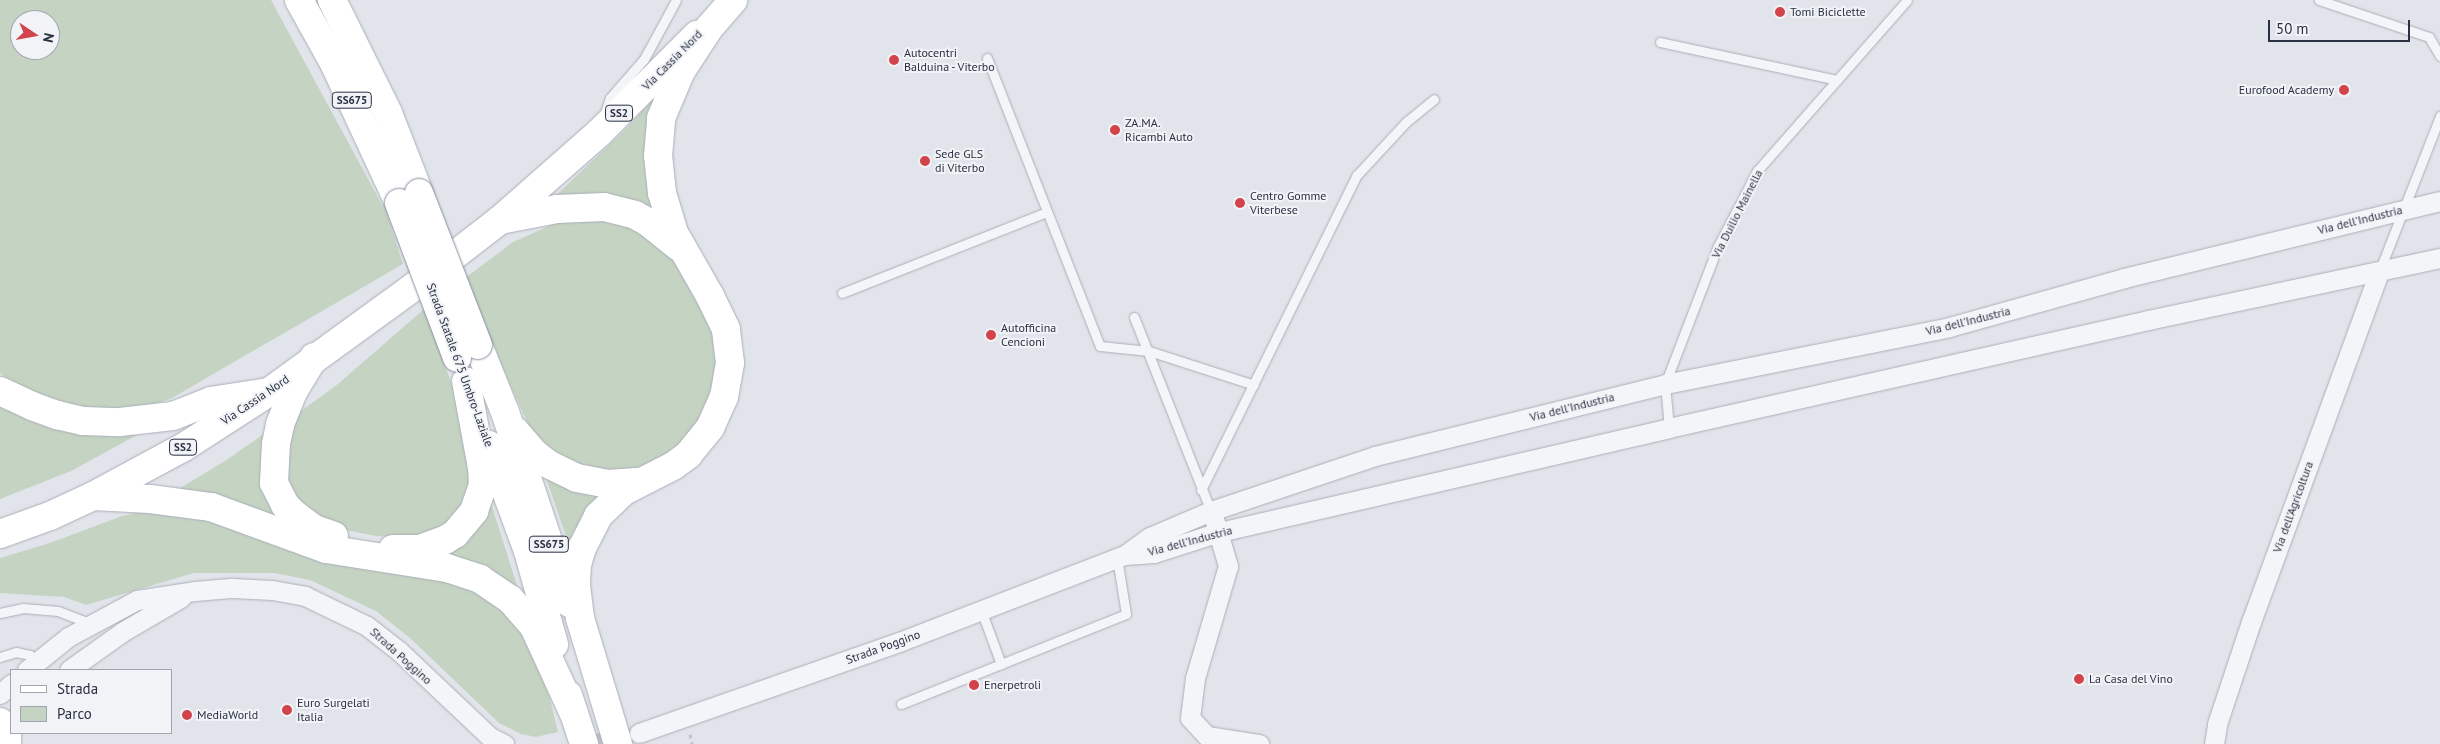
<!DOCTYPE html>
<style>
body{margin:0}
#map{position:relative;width:2440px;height:744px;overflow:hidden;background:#e1e4ea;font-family:"PT Sans",sans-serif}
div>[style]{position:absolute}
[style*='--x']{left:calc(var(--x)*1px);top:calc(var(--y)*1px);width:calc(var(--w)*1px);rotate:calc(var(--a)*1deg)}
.green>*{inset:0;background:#c5d4c2}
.minor-tunnel>*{height:19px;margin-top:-9.5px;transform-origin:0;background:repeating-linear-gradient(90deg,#bcc0c8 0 19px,transparent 0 28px)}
.path>*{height:3px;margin-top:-1.5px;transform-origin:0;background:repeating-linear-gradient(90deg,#bfc2c9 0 4px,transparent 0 8px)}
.roads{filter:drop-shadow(0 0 1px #aaaeb8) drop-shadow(0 0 1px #aaaeb8)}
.service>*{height:9px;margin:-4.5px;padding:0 4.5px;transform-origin:4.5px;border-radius:4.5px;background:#f4f5f8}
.minor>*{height:19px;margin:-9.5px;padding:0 9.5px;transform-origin:9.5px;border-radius:9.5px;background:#f4f5f8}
.secondary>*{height:26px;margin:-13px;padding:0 13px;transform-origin:13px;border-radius:13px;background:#fff}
.primary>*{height:28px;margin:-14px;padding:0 14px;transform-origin:14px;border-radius:14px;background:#fff}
.trunk>*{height:28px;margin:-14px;padding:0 14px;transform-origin:14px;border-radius:14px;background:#fff}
.bridges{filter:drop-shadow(0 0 1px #888fa1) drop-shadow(0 0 1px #888fa1)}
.trunk-bridge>*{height:28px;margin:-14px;padding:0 14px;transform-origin:14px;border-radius:14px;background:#fff}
.dots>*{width:14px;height:14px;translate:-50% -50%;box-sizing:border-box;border:2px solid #f1f3f7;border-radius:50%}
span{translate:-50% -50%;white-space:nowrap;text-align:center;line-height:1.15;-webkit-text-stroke:4px #f1f3f7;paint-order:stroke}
.shield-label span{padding:1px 4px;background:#f1f3f7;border:1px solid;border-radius:4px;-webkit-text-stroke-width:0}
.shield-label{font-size:11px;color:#293042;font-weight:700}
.poi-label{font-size:12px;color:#293042}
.left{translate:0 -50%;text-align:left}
.right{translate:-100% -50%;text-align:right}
.street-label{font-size:12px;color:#293042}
.legend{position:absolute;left:10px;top:669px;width:162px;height:65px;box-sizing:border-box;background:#f1f3f7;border:1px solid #a1a5af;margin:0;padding:6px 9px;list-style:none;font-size:15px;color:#293042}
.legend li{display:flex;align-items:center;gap:10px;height:25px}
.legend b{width:25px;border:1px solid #a1a5af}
.north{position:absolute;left:10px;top:10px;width:50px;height:50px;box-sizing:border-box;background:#f1f3f7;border:1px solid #a1a5af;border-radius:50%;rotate:102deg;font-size:14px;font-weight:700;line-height:20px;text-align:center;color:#293042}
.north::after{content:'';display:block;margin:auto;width:18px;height:22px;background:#d2434b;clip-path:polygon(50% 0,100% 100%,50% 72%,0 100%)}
.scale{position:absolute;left:2268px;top:20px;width:142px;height:22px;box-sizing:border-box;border:2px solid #293042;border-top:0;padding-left:6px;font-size:15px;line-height:18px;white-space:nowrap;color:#293042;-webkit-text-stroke:4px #f1f3f7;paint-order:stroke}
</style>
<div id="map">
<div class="green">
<i style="clip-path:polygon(evenodd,0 0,271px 0,387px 214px,403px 264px,172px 398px,150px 406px,126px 411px,73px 410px,13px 383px,0 373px,0 0,20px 20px,50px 20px,50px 50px,20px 50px,20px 20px)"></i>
<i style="clip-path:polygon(668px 82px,660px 215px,549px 202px,626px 129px)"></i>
<i style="clip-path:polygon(603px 220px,630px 227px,642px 234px,673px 258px,714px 333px,717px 347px,714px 393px,692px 434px,667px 457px,624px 475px,566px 465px,533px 435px,489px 338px,444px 364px,456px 394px,471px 473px,467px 495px,456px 515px,439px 529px,418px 536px,394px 537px,376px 536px,336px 528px,311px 512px,296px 497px,287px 481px,286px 464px,292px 429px,301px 411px,338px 384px,423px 310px,513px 242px,558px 222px)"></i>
<i style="clip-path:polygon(0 407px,17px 414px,148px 429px,71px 471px,0 499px)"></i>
<i style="clip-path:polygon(271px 429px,287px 521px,172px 493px,225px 461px)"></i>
<i style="clip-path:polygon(546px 478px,573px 490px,605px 497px,570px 548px)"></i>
<i style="clip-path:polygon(489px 497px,521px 598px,436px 554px)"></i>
<i style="clip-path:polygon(150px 510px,208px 518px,476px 589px,514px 620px,533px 649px,550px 699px,558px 732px,536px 737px,521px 734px,499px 723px,410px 638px,376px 611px,310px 580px,274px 573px,194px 573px,86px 605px,64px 597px,0 593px,0 558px,50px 543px,122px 516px)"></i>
</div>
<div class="minor-tunnel">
<i style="--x:593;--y:744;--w:36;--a:-14"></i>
</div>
<div class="path">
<i style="--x:690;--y:734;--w:10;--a:79"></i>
</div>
<div class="roads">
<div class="service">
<i style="--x:2319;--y:0;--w:116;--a:18.6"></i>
<i style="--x:2429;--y:37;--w:22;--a:60"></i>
<i style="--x:1660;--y:42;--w:181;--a:12.1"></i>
<i style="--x:987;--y:58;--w:309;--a:68.6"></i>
<i style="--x:1100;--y:346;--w:49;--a:5.8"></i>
<i style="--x:1149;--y:351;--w:110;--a:17.9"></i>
<i style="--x:604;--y:116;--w:19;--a:-72"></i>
<i style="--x:610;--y:98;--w:52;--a:-48.9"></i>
<i style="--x:644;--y:59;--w:67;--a:-61.5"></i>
<i style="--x:2379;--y:272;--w:168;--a:-68.6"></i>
<i style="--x:842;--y:293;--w:220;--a:-21.6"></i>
<i style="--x:1134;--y:317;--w:209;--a:68.4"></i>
<i style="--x:1669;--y:428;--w:44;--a:-95.2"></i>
<i style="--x:1665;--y:384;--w:148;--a:-69"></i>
<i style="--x:1718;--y:246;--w:85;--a:-62.5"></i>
<i style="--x:1757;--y:171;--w:227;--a:-48.7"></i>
<i style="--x:1201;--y:490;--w:352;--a:-63.7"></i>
<i style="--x:1357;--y:175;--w:72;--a:-47.2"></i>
<i style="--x:1406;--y:122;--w:36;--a:-39"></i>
<i style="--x:981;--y:610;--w:58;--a:69.7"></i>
<i style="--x:0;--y:613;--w:24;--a:-12"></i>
<i style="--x:23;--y:608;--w:35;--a:5"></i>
<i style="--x:58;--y:611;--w:34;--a:21"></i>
<i style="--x:0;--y:657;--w:17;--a:-17"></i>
<i style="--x:16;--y:652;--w:14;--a:12"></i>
<i style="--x:30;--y:655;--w:10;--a:73"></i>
<i style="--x:901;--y:704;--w:242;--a:-21.8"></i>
<i style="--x:1126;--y:614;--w:57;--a:-99.1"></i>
</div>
<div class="minor">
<i style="--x:1215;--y:522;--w:46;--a:73.5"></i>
<i style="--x:1228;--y:566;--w:117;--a:106.4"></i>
<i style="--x:1195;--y:678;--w:40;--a:97.1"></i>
<i style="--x:1190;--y:718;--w:25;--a:47"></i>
<i style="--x:1207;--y:736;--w:53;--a:8.7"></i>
<i style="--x:1125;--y:555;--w:29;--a:-4"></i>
<i style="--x:1154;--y:553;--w:68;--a:-17.9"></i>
<i style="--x:1219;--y:532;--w:462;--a:-13"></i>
<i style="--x:1669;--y:428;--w:491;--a:-12.7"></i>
<i style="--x:2148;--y:320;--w:299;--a:-12"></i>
<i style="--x:27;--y:670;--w:53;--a:-38.8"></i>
<i style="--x:68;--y:637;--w:78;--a:-28.2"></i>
<i style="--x:137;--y:600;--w:59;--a:-8.8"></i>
<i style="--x:195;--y:591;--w:38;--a:-5"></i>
<i style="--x:233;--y:588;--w:39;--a:3"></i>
<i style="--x:272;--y:590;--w:34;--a:10"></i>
<i style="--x:305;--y:596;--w:69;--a:25.8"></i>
<i style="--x:367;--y:626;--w:41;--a:38"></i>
<i style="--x:399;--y:651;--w:125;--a:43.4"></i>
<i style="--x:490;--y:737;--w:16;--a:27"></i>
<i style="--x:69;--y:670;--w:65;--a:-35.6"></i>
<i style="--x:122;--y:632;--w:69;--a:-30.3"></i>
<i style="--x:0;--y:694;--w:15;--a:-42"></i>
<i style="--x:639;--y:733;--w:275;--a:-19.3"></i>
<i style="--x:899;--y:642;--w:242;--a:-21.1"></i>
<i style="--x:1125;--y:555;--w:31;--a:-36"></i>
<i style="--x:1150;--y:537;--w:66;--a:-23.1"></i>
<i style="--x:1211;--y:511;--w:173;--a:-18.5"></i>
<i style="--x:1375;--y:456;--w:299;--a:-13.9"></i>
<i style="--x:1665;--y:384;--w:290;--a:-11.3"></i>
<i style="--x:1949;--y:327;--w:182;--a:-15.6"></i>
<i style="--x:2124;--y:278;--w:325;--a:-13.7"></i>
<i style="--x:2214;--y:744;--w:20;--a:-81"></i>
<i style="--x:2217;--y:724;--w:108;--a:-71.6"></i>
<i style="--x:2251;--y:622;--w:373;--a:-69.9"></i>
</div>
<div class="secondary">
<i style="--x:0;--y:721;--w:17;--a:62"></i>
<i style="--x:8;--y:736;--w:8;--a:90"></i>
</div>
<div class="primary">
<i style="--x:0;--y:534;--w:53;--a:-19.8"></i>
<i style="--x:50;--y:516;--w:47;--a:-24.9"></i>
<i style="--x:93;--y:496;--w:103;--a:-28.3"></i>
<i style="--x:184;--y:447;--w:101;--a:-32.9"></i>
<i style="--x:269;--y:392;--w:177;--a:-36"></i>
<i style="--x:412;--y:288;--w:111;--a:-37.7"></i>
<i style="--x:500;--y:220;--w:132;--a:-41.3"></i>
<i style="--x:599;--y:133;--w:139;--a:-45"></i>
</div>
<div class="trunk">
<i style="--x:299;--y:0;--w:74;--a:61"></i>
<i style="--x:335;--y:65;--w:152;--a:65.1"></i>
<i style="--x:332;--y:0;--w:126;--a:63.6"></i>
<i style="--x:388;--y:113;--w:86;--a:68.8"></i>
<i style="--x:500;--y:220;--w:58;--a:-10.9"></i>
<i style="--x:557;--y:209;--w:47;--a:-2.4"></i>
<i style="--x:604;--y:207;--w:32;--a:14"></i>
<i style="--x:635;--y:215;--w:15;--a:28"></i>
<i style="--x:648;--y:222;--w:40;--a:39"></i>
<i style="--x:478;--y:345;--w:72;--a:68.1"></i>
<i style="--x:505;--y:412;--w:201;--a:71.5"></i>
<i style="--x:314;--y:357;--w:41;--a:121"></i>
<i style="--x:293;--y:392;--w:35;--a:112"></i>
<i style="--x:280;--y:425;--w:19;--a:102"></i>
<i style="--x:276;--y:444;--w:39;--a:93"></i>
<i style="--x:274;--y:483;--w:25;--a:63"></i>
<i style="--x:285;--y:505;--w:13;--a:45"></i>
<i style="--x:294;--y:514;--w:25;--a:37"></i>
<i style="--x:314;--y:529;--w:21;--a:19"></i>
<i style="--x:0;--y:391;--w:35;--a:25"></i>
<i style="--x:32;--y:406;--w:27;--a:20"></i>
<i style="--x:57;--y:415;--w:27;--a:13"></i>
<i style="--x:83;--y:421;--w:37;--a:2"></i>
<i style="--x:120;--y:422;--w:53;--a:-6.5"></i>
<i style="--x:173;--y:416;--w:41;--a:-21.5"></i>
<i style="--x:211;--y:401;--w:59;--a:-8.8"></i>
<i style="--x:515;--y:431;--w:29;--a:49"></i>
<i style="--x:534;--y:453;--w:18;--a:38"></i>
<i style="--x:548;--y:464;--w:32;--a:26"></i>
<i style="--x:577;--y:478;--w:32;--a:11"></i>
<i style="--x:608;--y:484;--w:32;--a:-4"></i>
<i style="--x:489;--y:445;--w:113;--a:69.8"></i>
<i style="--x:528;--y:551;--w:97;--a:74.4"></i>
<i style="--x:93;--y:496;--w:57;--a:3"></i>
<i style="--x:150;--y:499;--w:62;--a:7.5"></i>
<i style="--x:211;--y:507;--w:122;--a:20.1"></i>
<i style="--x:326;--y:549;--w:122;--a:8.9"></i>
<i style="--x:447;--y:568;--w:35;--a:18"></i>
<i style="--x:480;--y:579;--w:36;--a:34"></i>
<i style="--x:510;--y:599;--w:37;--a:49"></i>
<i style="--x:534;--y:627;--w:96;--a:65.3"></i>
<i style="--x:393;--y:549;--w:27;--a:0"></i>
<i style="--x:420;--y:549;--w:27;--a:-20"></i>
<i style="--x:445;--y:540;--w:12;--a:-31"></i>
<i style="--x:455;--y:534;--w:30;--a:-50"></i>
<i style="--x:474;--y:511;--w:28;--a:-71"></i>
<i style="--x:483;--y:485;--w:17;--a:-93"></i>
<i style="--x:482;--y:468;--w:88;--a:-100.4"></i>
<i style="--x:568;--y:695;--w:52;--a:71.9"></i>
<i style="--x:618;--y:744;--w:132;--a:-106.8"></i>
<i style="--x:580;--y:618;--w:35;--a:-97"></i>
<i style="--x:576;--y:583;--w:18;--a:-87"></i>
<i style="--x:577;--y:565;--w:18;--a:-74"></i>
<i style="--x:582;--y:548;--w:36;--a:-63"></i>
<i style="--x:598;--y:516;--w:36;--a:-44"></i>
<i style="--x:624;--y:491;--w:55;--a:-27"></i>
<i style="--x:673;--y:466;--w:19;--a:-36"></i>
<i style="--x:688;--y:455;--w:35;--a:-51"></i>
<i style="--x:710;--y:428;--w:34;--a:-66"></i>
<i style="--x:724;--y:397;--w:35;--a:-80"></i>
<i style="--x:730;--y:363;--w:34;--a:-97"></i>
<i style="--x:726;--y:329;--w:37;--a:-116"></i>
<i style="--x:710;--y:296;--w:73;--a:-119.7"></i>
<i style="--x:674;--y:233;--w:42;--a:-106.7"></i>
<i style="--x:662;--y:193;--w:37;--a:-96"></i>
<i style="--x:658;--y:156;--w:38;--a:-85"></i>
<i style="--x:661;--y:118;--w:51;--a:-66.9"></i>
<i style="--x:681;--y:71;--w:51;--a:-56.9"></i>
<i style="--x:709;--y:28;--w:37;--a:-49"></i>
</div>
</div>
<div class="bridges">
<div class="trunk-bridge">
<i style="--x:419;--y:193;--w:163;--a:68.8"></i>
<i style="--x:399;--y:203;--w:165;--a:69.4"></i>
</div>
</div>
<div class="dots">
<i style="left:1780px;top:12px;background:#d2434b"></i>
<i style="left:894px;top:60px;background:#d2434b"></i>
<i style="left:2344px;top:90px;background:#d2434b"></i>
<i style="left:1115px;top:130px;background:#d2434b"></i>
<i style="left:925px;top:161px;background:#d2434b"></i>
<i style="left:1240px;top:203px;background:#d2434b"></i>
<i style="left:991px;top:335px;background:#d2434b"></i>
<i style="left:2079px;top:679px;background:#d2434b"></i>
<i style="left:974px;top:685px;background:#d2434b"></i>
<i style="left:287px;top:710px;background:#d2434b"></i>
<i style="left:187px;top:715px;background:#d2434b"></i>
</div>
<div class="shield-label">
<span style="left:352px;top:100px">SS675</span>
<span style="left:619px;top:113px">SS2</span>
<span style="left:183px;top:447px">SS2</span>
<span style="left:549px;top:544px">SS675</span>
</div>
<div class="poi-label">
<span class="left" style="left:1790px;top:12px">Tomi Biciclette</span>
<span class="left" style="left:904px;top:60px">Autocentri<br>Balduina - Viterbo</span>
<span class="right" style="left:2334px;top:90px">Eurofood Academy</span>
<span class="left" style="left:1125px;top:130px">ZA.MA.<br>Ricambi Auto</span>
<span class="left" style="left:935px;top:161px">Sede GLS<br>di Viterbo</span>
<span class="left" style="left:1250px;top:203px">Centro Gomme<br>Viterbese</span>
<span class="left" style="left:1001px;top:335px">Autofficina<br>Cencioni</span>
<span class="left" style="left:2089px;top:679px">La Casa del Vino</span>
<span class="left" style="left:984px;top:685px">Enerpetroli</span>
<span class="left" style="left:297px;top:710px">Euro Surgelati<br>Italia</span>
<span class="left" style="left:197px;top:715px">MediaWorld</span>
</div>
<div class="street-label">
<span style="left:672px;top:60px;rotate:-45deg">Via Cassia Nord</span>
<span style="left:1737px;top:214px;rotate:-63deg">Via Duilio Mainella</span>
<span style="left:2360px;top:220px;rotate:-14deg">Via dell'Industria</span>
<span style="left:1968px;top:321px;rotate:-14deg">Via dell'Industria</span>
<span style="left:460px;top:365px;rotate:70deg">Strada Statale 675 Umbro-Laziale</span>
<span style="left:255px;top:400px;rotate:-34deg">Via Cassia Nord</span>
<span style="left:1572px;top:407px;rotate:-14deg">Via dell'Industria</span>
<span style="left:2293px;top:507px;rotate:-70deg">Via dell'Agricoltura</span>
<span style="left:1190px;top:541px;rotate:-15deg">Via dell'Industria</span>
<span style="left:883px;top:647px;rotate:-20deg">Strada Poggino</span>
<span style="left:401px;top:656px;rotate:42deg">Strada Poggino</span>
</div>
<ul class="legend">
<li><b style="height:6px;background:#fff"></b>Strada</li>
<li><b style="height:14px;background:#c5d4c2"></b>Parco</li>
</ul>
<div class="north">N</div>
<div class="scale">50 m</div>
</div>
